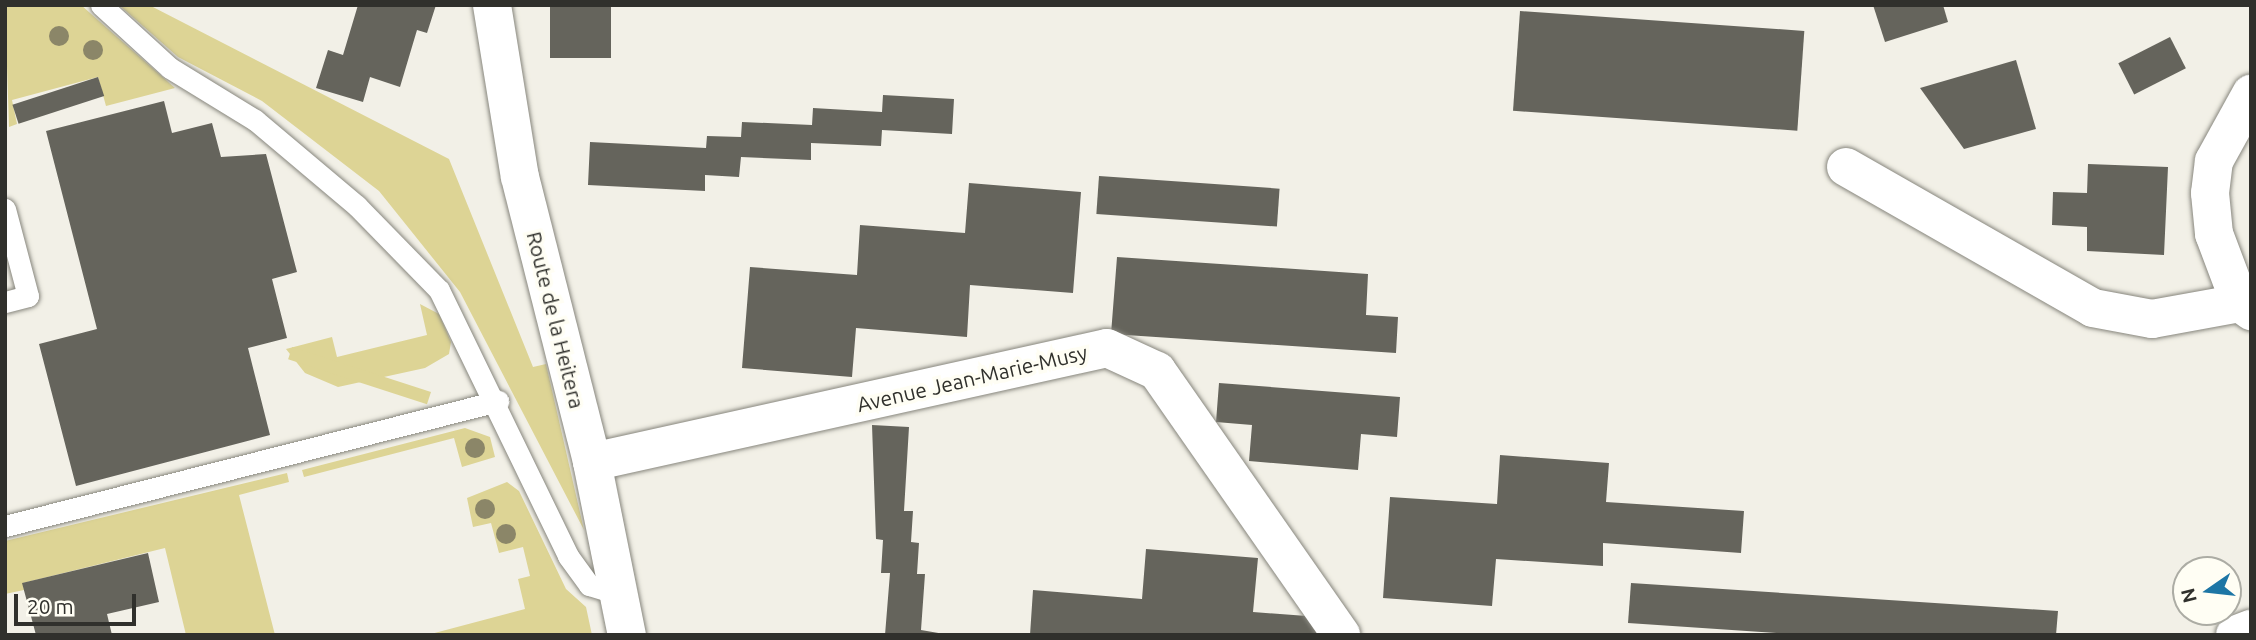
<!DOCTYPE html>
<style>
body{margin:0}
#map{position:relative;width:2256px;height:640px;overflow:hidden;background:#f2f0e7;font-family:Ubuntu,sans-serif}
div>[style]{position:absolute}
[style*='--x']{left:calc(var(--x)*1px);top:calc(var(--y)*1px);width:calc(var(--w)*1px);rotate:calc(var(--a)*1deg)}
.green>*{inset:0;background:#ddd495;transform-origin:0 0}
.building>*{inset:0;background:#65645c;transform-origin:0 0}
.roads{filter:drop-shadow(0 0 2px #87867d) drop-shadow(0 0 2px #87867d)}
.lane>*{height:21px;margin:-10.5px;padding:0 10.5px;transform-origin:10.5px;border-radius:10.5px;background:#fff}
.street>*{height:38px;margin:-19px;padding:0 19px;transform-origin:19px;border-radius:19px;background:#fff}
.trees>*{width:20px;height:20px;margin:-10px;border-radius:50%;background:#8b8668}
span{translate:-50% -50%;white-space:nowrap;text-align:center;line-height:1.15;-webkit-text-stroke:7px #fffef4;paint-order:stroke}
.street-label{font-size:21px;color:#30302c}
.frame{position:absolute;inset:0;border:7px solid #30302c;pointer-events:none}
.north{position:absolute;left:2172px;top:556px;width:70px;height:70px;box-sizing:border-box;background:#fffef4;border:2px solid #acaca4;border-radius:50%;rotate:256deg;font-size:19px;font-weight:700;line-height:28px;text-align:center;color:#30302c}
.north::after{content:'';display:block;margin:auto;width:24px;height:32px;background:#1d76a5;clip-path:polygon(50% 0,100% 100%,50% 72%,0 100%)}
.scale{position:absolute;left:14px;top:594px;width:122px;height:32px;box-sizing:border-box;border:4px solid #30302c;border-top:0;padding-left:9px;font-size:21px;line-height:24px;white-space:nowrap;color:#30302c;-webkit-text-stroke:5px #fffef4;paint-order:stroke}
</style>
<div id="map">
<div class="green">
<i style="clip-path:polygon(5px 5px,81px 5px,175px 88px,106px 106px,98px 77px,12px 100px,17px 124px,9px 127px)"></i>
<i style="clip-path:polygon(119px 5px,149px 5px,449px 159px,533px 367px,546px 364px,584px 530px,460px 292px,379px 191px,262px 101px,178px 57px)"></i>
<i style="clip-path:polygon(420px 304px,439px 314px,451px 342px,449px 354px,425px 368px,338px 387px,305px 373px,286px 349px,332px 337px,337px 357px,427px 335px)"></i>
<i style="left:431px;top:392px;width:13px;height:146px;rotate:108deg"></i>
<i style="clip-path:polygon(465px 428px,490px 437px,495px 457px,462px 467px,454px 438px,304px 477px,302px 470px)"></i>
<i style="clip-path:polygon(287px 473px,289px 482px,239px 495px,275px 635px,186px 635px,165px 548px,23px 583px,24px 590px,5px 594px,5px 541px)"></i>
<i style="clip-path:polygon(507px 482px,519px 491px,566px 589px,586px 607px,592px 635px,427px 635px,525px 609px,518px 579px,530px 576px,523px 547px,499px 553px,491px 523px,473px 527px,467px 498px)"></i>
</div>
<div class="building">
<i style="clip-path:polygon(358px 5px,436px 5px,427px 33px,417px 30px,400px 87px,370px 77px,363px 102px,316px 88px,328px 50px,343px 55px)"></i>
<i style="left:550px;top:5px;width:61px;height:53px"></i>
<i style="clip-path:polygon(1873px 5px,1943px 5px,1948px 22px,1885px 42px)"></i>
<i style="left:1520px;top:11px;width:285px;height:100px;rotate:4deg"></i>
<i style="left:2170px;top:37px;width:35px;height:58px;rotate:63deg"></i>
<i style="clip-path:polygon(2016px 60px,2036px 129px,1964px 149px,1920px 88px)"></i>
<i style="left:98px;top:77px;width:20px;height:90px;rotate:72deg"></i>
<i style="clip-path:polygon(883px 95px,954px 99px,952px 134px,882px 130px,881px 146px,811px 143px,811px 160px,741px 157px,739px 177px,705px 175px,705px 191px,588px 185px,590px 142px,706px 148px,707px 136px,741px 137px,742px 122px,812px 125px,813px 108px,882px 112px)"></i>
<i style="clip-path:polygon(164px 101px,172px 133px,212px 123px,221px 157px,266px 154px,297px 272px,272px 279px,287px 338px,248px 348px,270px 435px,76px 486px,39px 344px,97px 329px,46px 131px)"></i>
<i style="clip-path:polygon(2088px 164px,2168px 167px,2164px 255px,2087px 251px,2087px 227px,2052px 225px,2053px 192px,2087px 193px)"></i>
<i style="left:1099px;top:176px;width:181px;height:38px;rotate:4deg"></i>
<i style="clip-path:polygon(969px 183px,1081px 192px,1073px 293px,970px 285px,967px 337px,856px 328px,852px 377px,742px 368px,750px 267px,857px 275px,860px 225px,965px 233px)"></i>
<i style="clip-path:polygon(1117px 257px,1368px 274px,1366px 315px,1398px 317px,1396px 353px,1111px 334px)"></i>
<i style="clip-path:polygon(1219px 383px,1400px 397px,1397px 437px,1361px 434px,1358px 470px,1249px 461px,1252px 425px,1216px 422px)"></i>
<i style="clip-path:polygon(872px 425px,909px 427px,904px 511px,913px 511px,911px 542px,919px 543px,917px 574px,925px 574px,921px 630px,950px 635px,885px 635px,890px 573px,881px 573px,883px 540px,876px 539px)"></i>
<i style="clip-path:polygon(1500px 455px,1609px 463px,1606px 502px,1744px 511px,1741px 553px,1603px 543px,1603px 566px,1496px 559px,1492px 606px,1383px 598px,1390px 497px,1497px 504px)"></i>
<i style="clip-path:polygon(1146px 549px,1258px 558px,1253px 612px,1320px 617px,1318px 635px,1030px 635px,1033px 590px,1142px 599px)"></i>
<i style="clip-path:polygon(148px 553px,159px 602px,107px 614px,112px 635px,36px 635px,22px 583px)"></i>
<i style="clip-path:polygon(1631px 583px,2058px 611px,2056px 635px,1807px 635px,1628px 623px)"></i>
</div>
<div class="roads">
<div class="lane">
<i style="--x:101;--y:5;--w:93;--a:42.4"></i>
<i style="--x:170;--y:68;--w:100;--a:31.5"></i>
<i style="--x:255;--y:120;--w:133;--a:40.1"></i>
<i style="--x:357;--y:206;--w:117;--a:45.7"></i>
<i style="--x:439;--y:290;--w:296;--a:64.1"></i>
<i style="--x:568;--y:556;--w:36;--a:54"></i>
<i style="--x:589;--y:585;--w:30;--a:17"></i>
<i style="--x:5;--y:209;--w:90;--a:75.2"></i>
<i style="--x:28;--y:296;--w:24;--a:165"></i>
<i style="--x:5;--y:526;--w:509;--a:-14.23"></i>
</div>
<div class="street">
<i style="--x:492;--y:5;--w:174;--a:80.8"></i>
<i style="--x:520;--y:177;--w:294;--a:75.8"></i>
<i style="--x:592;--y:462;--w:177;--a:78.6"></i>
<i style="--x:1846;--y:167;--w:284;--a:29.7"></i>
<i style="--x:2093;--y:308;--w:60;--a:10.6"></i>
<i style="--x:2152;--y:319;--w:89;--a:-10.3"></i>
<i style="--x:2240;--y:303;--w:14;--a:36"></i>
<i style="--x:2240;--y:303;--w:74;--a:-110.6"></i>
<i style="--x:2214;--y:234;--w:41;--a:-95.6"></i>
<i style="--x:2210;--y:193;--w:32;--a:-83"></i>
<i style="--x:2214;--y:161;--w:77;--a:-61.1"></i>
<i style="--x:592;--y:462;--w:527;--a:-12.48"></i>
<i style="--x:1107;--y:348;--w:55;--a:24.7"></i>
<i style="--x:1157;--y:371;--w:322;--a:55.1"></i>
<i style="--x:2235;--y:635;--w:17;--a:-21"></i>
</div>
</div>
<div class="trees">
<i style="left:59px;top:36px"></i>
<i style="left:93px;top:50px"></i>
<i style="left:475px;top:448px"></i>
<i style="left:485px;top:509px"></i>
<i style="left:506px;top:534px"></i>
</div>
<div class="street-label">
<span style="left:556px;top:320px;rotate:76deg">Route de la Heitera</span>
<span style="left:972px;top:378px;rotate:-13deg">Avenue Jean-Marie-Musy</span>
</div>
<div class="frame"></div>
<div class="north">N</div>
<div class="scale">20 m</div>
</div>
